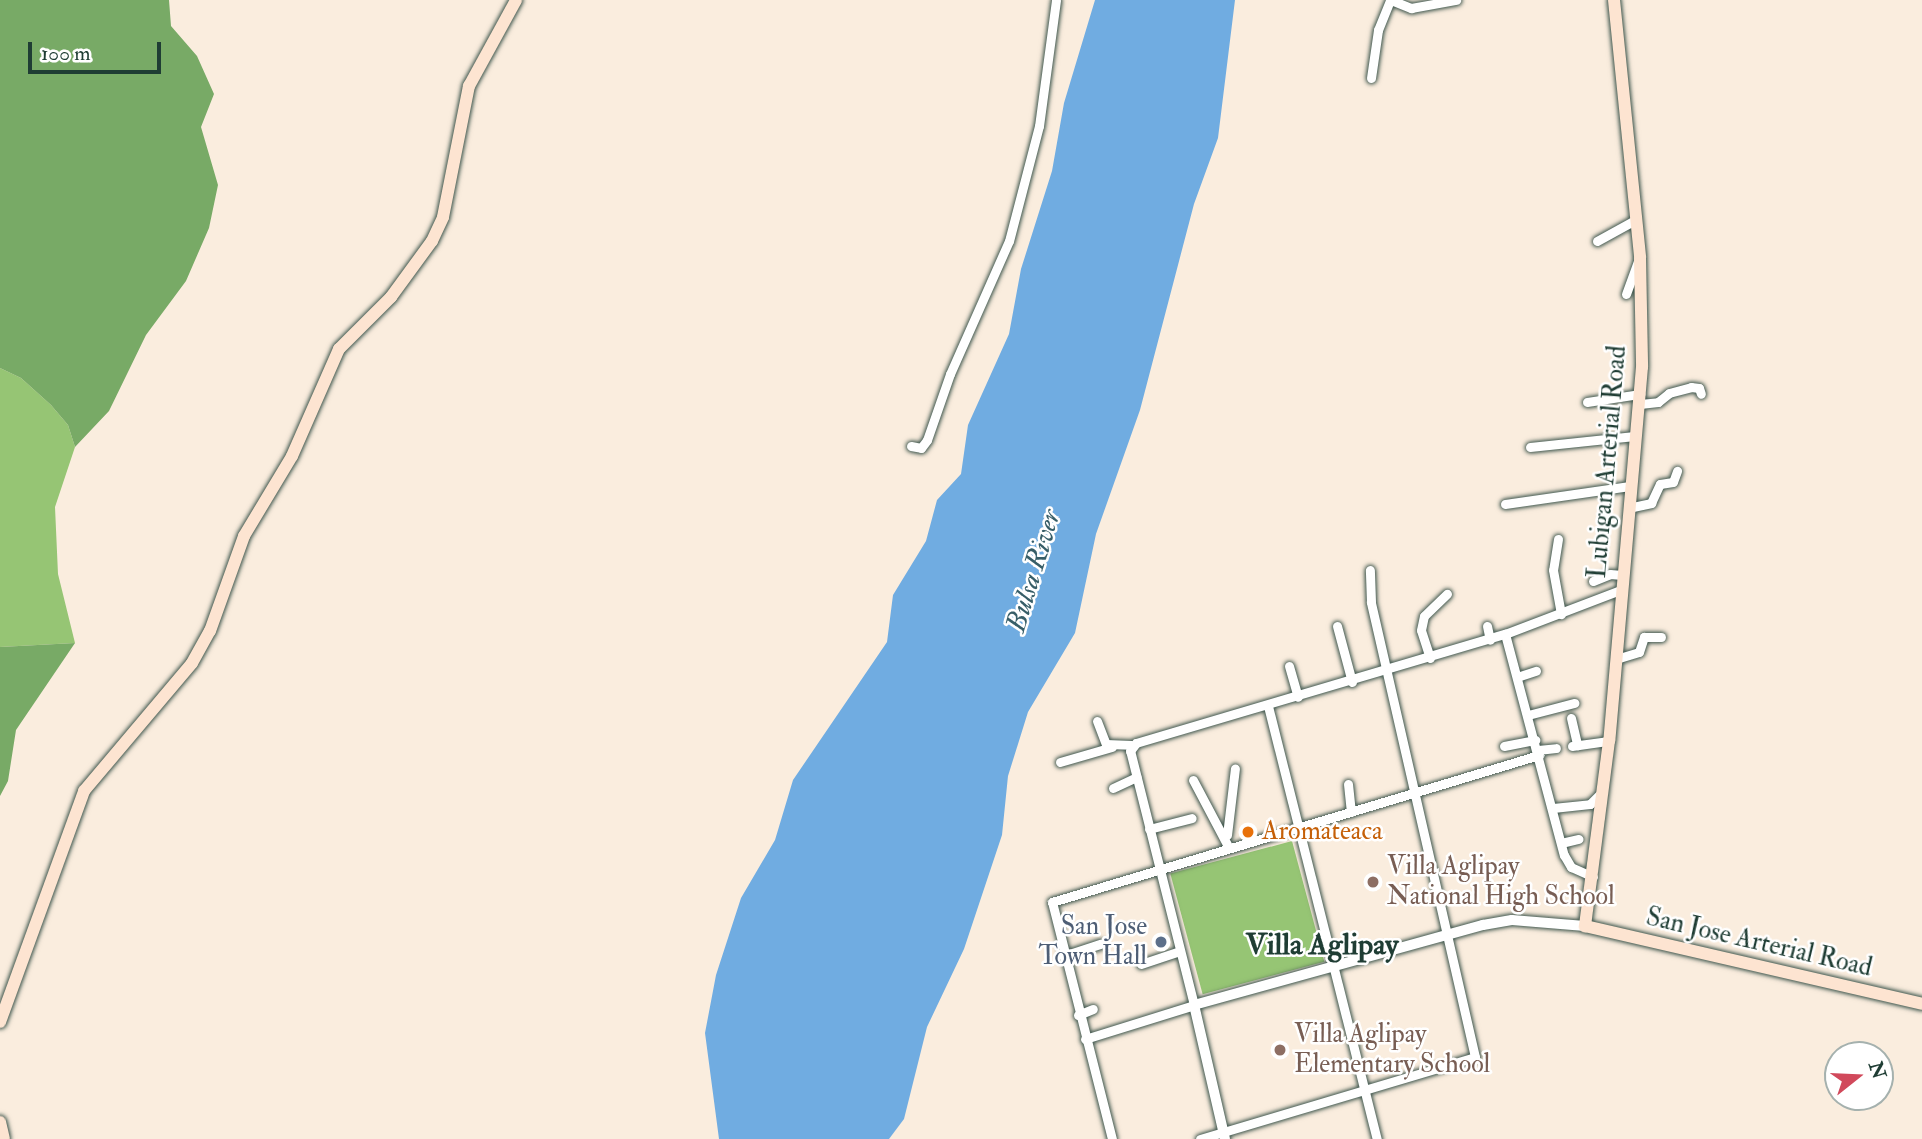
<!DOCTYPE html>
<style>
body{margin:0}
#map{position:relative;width:1922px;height:1139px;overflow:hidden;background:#faedde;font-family:"IM FELL Double Pica",serif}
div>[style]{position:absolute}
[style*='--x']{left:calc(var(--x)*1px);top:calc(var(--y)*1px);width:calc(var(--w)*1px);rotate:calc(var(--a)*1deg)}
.green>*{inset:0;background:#96c574;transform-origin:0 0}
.forest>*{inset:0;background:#78aa66}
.water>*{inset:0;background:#70ace1}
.roads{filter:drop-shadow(0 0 2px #40574e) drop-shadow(0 0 2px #40574e)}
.minor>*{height:9px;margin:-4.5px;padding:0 4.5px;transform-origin:4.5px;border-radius:4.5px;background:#fff}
.tertiary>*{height:10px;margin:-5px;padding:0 5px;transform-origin:5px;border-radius:5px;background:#fff}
.secondary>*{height:12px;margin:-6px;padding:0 6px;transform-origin:6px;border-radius:6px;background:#fde4d1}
.dots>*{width:19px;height:19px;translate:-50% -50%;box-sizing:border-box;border:4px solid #fff;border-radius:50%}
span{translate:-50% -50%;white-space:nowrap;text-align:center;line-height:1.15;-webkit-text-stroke:5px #fff;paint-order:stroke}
.street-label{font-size:26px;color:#1f3d34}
.food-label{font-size:26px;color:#c56008}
.left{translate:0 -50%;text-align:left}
.education-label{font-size:26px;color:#785e54}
.service-label{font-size:26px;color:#4e5e75}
.right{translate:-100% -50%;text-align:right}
.water-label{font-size:28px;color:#375e68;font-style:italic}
.quarter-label{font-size:30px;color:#1f3d34;font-weight:700}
.north{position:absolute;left:1824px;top:1041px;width:70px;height:70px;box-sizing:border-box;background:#fff;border:2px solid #a5b1ae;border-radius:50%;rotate:72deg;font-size:19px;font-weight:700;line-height:28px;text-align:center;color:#1f3d34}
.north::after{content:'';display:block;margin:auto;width:24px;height:32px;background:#d1495b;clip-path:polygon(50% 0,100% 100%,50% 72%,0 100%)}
.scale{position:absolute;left:28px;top:42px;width:133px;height:32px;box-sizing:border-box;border:4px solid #1f3d34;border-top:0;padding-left:9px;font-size:21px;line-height:24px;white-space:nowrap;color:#1f3d34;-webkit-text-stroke:5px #fff;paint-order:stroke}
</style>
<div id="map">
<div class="green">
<i style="clip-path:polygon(0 368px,21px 378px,51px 405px,68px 425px,75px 447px,55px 507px,58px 574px,75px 643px,0 647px)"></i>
<i style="left:1292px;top:841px;width:125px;height:126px;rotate:75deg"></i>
</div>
<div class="forest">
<i style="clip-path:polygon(0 0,169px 0,171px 26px,197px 56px,214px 94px,201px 127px,218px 185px,209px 228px,186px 281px,146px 335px,109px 411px,75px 447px,68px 425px,51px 405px,21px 378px,0 368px)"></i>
<i style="clip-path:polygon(75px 643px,16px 730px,8px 781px,0 796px,0 647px)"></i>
</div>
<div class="water">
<i style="clip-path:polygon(1095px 0,1235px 0,1218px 138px,1194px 204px,1140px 410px,1096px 534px,1075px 633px,1028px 712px,1008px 776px,1002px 835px,964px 949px,927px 1027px,904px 1119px,889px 1139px,719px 1139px,705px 1033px,716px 975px,741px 898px,775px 840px,793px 780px,887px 642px,893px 595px,926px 541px,937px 500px,961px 474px,968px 425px,1009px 334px,1021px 269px,1052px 171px,1064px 103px)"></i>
</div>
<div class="roads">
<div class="minor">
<i style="--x:1391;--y:0;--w:22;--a:22"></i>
<i style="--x:1411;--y:8;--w:46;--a:-10.1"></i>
<i style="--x:1371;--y:78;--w:49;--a:-81.7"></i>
<i style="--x:1378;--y:30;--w:32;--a:-68"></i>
<i style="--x:1597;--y:241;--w:43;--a:-28.9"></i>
<i style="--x:1626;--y:294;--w:37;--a:-70"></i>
<i style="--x:1587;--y:402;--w:54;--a:-8.6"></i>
<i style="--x:1640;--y:404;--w:18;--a:-6"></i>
<i style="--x:1658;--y:402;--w:14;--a:-39"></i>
<i style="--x:1669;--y:393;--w:23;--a:-15"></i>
<i style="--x:1691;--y:387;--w:8;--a:7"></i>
<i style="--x:1699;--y:388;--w:6;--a:72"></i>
<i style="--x:911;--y:446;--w:10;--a:11"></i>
<i style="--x:921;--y:448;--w:10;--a:-53"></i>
<i style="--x:927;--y:440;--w:70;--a:-70.8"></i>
<i style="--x:950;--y:374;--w:145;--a:-66.1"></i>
<i style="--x:1009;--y:241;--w:119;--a:-75.4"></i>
<i style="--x:1039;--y:126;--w:127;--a:-82.3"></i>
<i style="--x:1530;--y:447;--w:105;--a:-6"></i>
<i style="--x:1505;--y:504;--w:126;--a:-8.2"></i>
<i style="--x:1628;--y:508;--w:24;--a:-12"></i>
<i style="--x:1651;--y:503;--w:21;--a:-65"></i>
<i style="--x:1660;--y:484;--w:13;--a:-9"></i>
<i style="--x:1673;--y:482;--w:12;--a:-70"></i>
<i style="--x:1558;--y:539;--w:31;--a:99"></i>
<i style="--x:1553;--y:570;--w:45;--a:79.7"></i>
<i style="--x:1593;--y:581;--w:18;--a:-22"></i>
<i style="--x:1610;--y:574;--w:12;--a:5"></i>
<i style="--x:1337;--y:626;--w:58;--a:75"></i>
<i style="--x:1487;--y:626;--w:14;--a:78"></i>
<i style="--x:1505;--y:634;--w:123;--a:-20.9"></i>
<i style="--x:1430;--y:658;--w:29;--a:-108"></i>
<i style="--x:1421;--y:630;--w:14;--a:-78"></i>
<i style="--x:1424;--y:616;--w:32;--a:-44"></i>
<i style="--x:1616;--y:659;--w:24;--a:-17"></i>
<i style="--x:1639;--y:652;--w:16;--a:-72"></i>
<i style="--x:1644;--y:637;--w:17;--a:0"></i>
<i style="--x:1289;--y:666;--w:32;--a:74"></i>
<i style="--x:1517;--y:677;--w:20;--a:-18"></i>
<i style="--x:1268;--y:706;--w:447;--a:75.9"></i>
<i style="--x:1528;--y:715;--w:48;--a:-14.6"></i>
<i style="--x:1571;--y:718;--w:28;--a:77"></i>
<i style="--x:1097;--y:721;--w:25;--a:69"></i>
<i style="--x:1106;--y:744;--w:25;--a:2"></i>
<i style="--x:1504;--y:746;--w:32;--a:-11"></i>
<i style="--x:1572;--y:746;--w:37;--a:-8"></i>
<i style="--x:1538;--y:750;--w:18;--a:-6"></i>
<i style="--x:1060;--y:762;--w:54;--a:-16.1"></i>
<i style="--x:1193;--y:780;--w:77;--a:62.1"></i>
<i style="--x:1348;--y:784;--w:28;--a:84"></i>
<i style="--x:1113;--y:788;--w:26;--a:-25"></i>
<i style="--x:1553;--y:808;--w:37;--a:-6"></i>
<i style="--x:1590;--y:804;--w:17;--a:-45"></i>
<i style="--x:1149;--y:829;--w:44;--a:-14.3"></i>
<i style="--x:1227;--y:835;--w:67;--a:-83.2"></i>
<i style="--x:1561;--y:843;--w:18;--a:-13"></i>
<i style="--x:1063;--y:956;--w:40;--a:-18"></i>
<i style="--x:1141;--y:964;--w:41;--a:-18.4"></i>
<i style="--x:1078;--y:1015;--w:16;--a:-22"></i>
<i style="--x:1085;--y:1039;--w:114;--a:-17.3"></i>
<i style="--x:1194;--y:1005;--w:262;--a:-104.1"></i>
<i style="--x:1130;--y:751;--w:10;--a:-53"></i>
<i style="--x:1136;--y:743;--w:385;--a:-16.5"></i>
<i style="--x:1505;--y:634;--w:229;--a:75.1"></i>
<i style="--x:1564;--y:855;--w:14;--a:60"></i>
<i style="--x:1571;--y:867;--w:24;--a:24"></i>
<i style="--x:1112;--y:1139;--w:244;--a:-104.2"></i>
<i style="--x:1052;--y:902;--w:509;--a:-16.8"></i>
<i style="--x:1200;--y:1139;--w:287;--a:-16.6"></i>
<i style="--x:1475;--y:1057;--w:467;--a:-102.9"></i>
<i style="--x:1371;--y:602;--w:32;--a:-92"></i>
</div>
<div class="tertiary">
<i style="--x:1225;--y:1139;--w:138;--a:-103"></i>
<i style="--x:1194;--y:1005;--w:300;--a:-15.5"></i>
<i style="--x:1483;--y:925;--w:29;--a:-10"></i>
<i style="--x:1512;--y:920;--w:73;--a:4.7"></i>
</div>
<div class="secondary">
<i style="--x:1614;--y:0;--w:259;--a:84.2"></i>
<i style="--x:1640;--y:258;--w:109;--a:88.9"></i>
<i style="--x:1642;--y:367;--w:375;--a:95"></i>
<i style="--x:1609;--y:741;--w:187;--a:97.4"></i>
<i style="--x:1585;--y:926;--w:346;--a:13"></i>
<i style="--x:0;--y:1022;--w:246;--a:-70"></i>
<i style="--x:84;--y:791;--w:167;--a:-49.8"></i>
<i style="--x:192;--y:663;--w:37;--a:-61"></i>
<i style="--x:210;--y:631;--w:101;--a:-70.3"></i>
<i style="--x:244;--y:536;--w:93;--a:-59"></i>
<i style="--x:292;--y:456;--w:117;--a:-66.3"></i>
<i style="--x:339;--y:349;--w:74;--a:-45"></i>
<i style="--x:391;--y:297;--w:69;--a:-53.8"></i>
<i style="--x:432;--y:241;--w:26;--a:-65"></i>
<i style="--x:443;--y:217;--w:134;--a:-78.8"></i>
<i style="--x:469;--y:86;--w:98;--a:-61.3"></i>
<i style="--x:0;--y:1122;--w:17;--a:77"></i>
</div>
</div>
<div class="dots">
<i style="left:1248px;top:832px;background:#e8710a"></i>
<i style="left:1373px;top:882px;background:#8d6e63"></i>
<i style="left:1161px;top:942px;background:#5c6f8a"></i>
<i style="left:1280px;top:1050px;background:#8d6e63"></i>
</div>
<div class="street-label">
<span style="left:1608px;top:462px;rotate:-85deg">Lubigan Arterial Road</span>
<span style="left:1759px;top:943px;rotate:13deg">San Jose Arterial Road</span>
</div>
<div class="food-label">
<span class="left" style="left:1262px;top:832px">Aromateaca</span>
</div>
<div class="education-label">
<span class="left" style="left:1387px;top:882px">Villa Aglipay<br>National High School</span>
<span class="left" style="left:1294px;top:1050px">Villa Aglipay<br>Elementary School</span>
</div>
<div class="service-label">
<span class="right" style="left:1147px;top:942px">San Jose<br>Town Hall</span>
</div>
<div class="water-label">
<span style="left:1034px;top:571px;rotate:-73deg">Bulsa River</span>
</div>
<div class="quarter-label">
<span style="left:1322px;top:945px">Villa Aglipay</span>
</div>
<div class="north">N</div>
<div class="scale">100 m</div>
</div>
